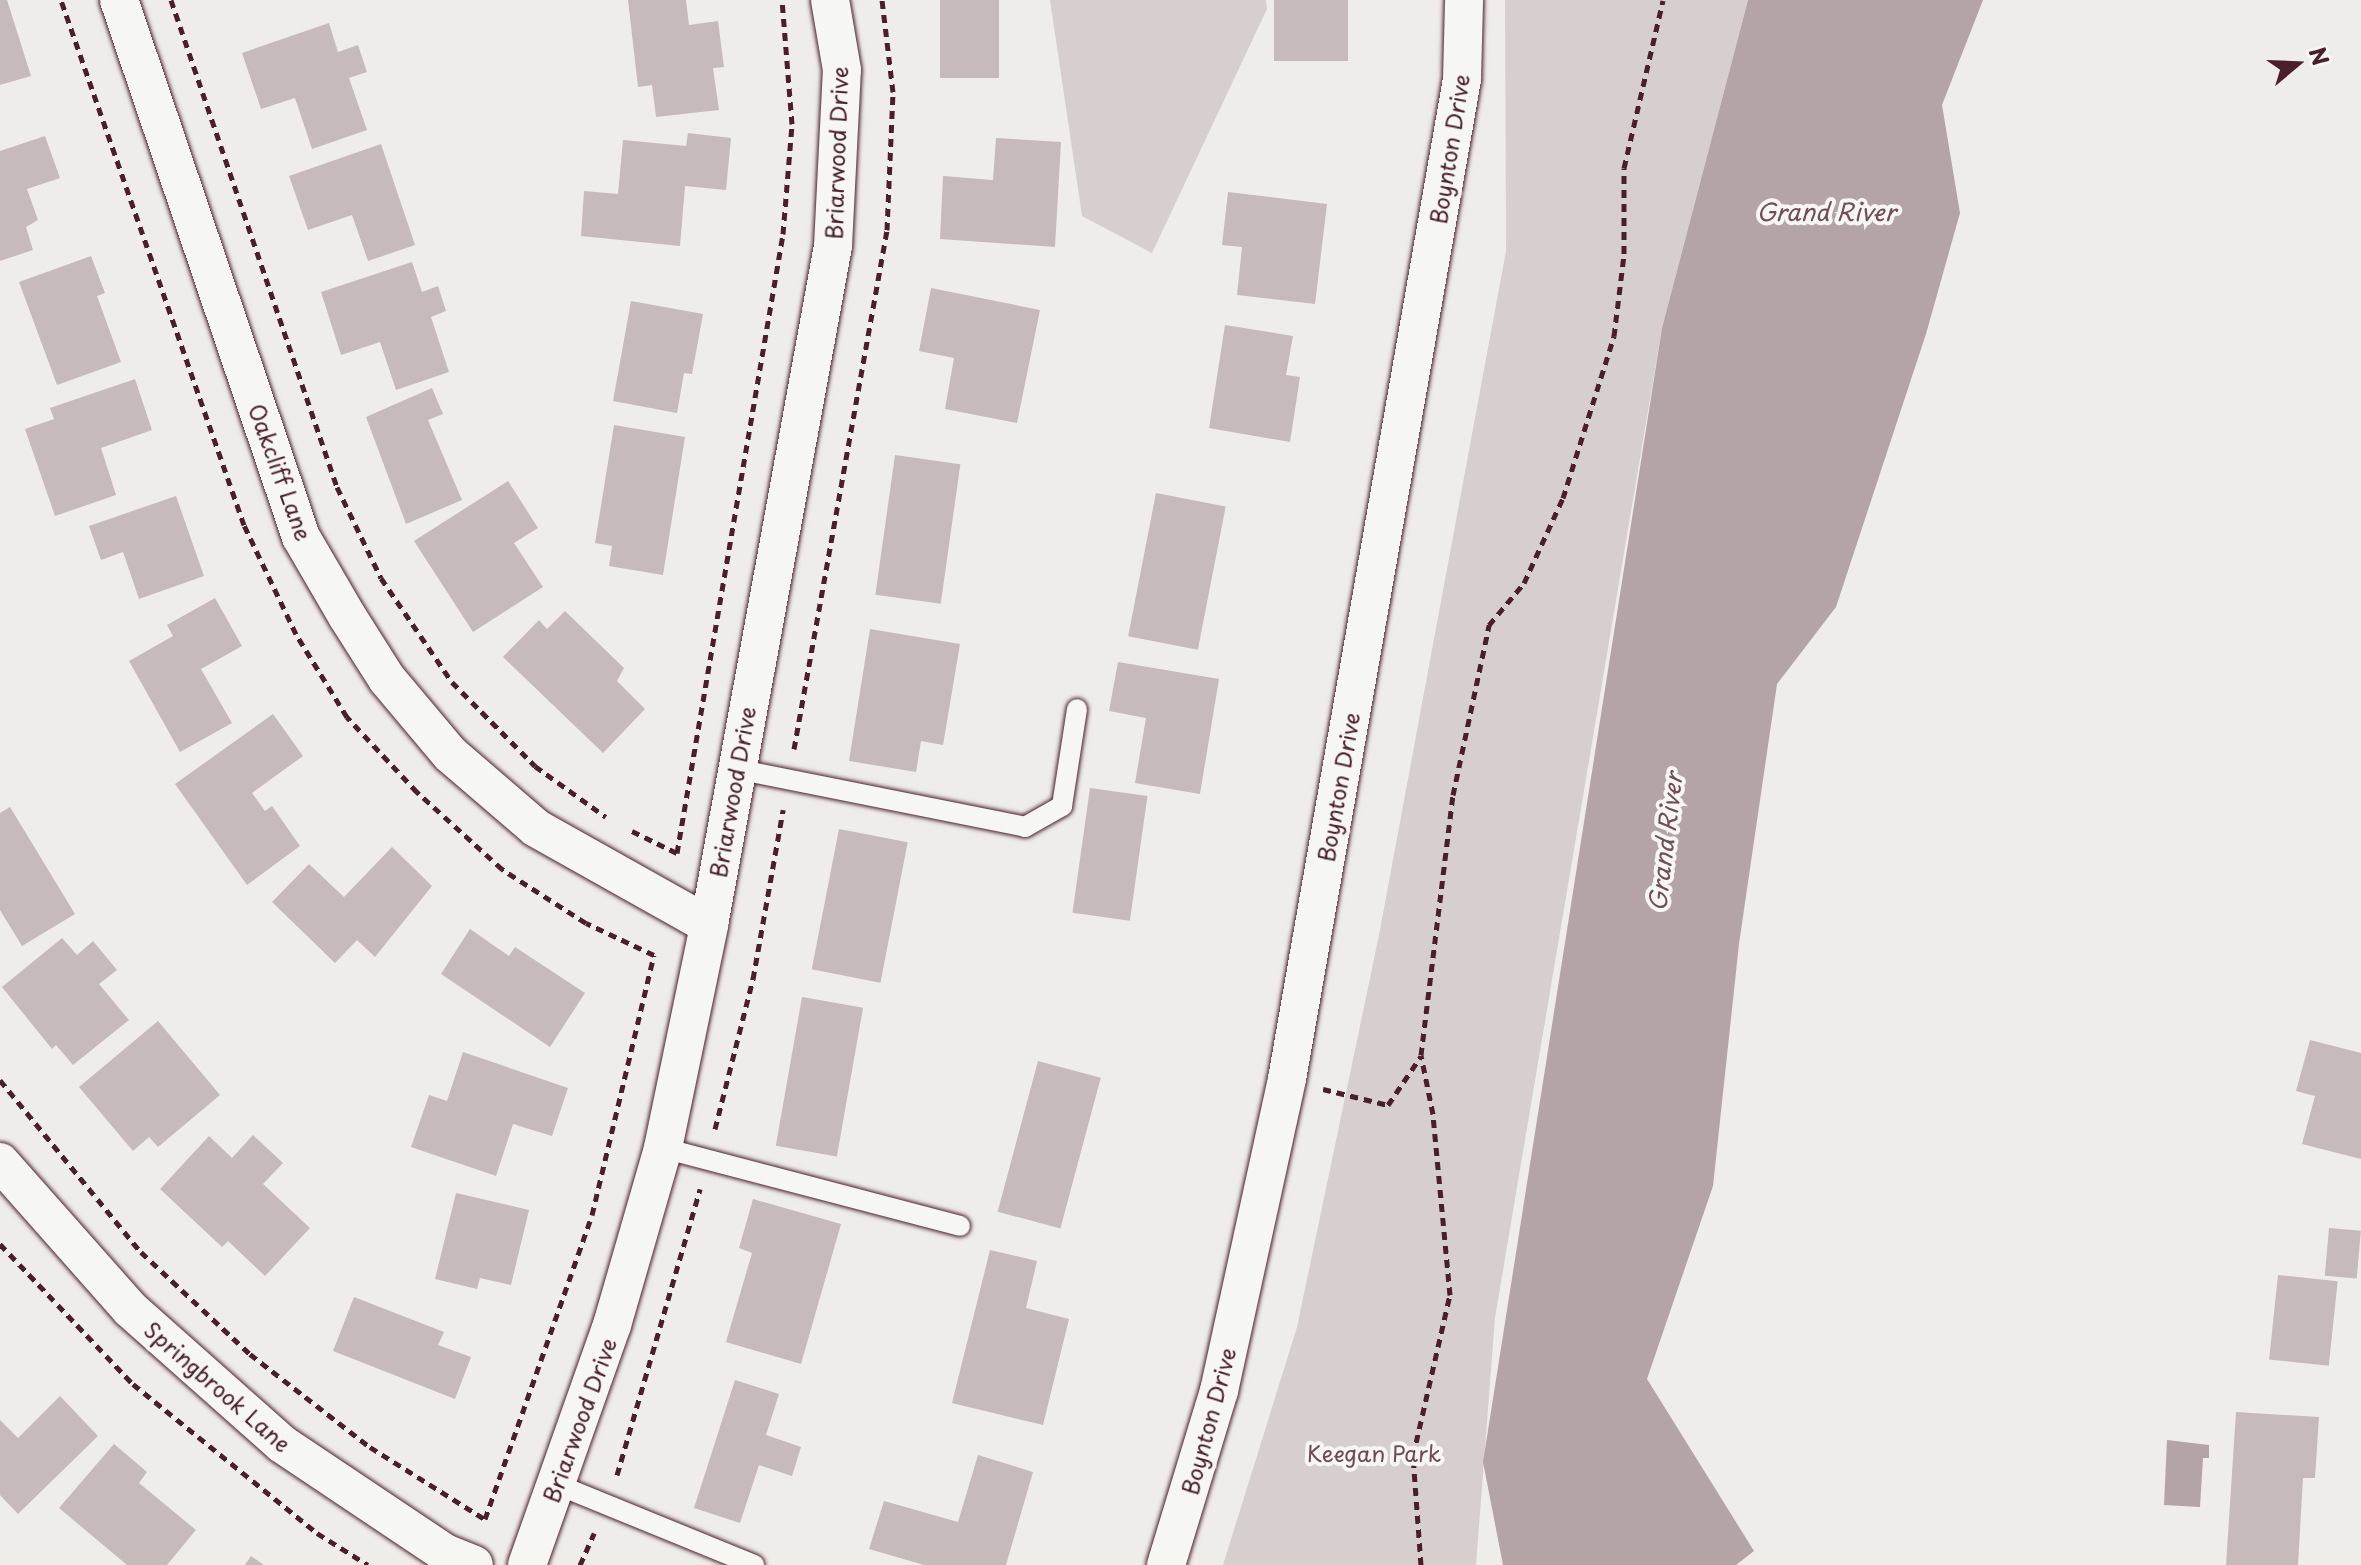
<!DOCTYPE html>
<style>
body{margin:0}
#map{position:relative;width:2361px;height:1565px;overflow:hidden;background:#efedea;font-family:"Playpen Sans",sans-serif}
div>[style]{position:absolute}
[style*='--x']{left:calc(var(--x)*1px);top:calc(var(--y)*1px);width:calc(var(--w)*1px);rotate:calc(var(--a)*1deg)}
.green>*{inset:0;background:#d7cfce}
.water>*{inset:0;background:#b4a4a5}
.building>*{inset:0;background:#c6babb;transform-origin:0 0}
.path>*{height:5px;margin-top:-2.5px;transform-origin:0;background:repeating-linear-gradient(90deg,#4a1f2b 0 8px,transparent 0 14px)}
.roads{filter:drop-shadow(0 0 2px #4a1f2b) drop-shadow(0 0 2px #4a1f2b)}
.service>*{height:20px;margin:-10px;padding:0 10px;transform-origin:10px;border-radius:10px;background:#f6f6f2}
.minor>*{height:38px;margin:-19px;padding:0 19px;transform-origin:19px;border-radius:19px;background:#f6f6f2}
span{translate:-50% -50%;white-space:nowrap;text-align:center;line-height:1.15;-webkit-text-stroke:8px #f6f6f2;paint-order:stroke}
.street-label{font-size:22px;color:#4a1f2b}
.park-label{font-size:22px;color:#6d4b54}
.water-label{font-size:24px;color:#6f4e56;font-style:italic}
.north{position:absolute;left:2257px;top:24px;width:80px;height:80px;-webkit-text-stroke:6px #f6f6f2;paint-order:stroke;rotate:71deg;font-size:22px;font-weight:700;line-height:32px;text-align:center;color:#4a1f2b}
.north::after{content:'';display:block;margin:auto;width:28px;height:36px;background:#4a1f2b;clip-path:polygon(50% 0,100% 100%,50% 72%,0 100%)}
</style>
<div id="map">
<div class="green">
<i style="clip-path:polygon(1050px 0,1266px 0,1267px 9px,1152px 253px,1082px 216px)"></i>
<i style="clip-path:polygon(1505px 0,1748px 0,1662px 328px,1495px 1318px,1476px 1565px,1223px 1565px,1297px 1327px,1379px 935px,1506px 251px)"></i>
</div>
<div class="water">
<i style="clip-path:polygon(1748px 0,1983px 0,1942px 105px,1960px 213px,1926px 334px,1836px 607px,1777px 684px,1739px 944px,1713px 1186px,1647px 1379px,1754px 1551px,1736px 1565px,1503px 1565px,1483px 1462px,1662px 328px)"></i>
<i style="clip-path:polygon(2167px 1440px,2209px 1445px,2209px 1458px,2203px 1458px,2200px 1507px,2164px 1505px)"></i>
</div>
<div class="building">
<i style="clip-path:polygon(0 0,7px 0,31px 76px,0 85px)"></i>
<i style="clip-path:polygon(628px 0,686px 0,689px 25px,718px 21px,724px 67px,713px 68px,719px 110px,656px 117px,652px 85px,638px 87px)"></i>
<i style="left:940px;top:0;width:59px;height:78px"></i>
<i style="left:1274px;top:0;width:74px;height:61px"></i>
<i style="clip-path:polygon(329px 23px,338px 52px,358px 45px,367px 72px,349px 78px,367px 130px,312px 149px,295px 98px,261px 109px,242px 53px)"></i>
<i style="clip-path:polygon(688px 133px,731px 138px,726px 190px,685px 186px,680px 246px,581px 236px,584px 191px,618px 194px,623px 140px,686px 146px)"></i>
<i style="clip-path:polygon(45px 136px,60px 178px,27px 189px,38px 220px,26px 227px,33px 250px,0 261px,0 151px)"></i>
<i style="clip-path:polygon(996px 138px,1061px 142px,1055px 247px,940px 239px,943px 176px,993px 180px)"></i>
<i style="clip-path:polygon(381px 144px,415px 245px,368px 261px,352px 215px,308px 230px,289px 176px)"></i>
<i style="clip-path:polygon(1228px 192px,1327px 204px,1315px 304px,1237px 295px,1242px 247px,1222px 245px)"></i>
<i style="clip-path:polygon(91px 256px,105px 293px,97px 296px,121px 362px,57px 385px,19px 282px)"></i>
<i style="clip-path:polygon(412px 262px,422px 292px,438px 286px,446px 311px,431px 317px,449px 372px,396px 390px,380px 342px,341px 355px,321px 292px)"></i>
<i style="clip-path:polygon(931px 288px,1040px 310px,1017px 423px,945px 409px,954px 358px,919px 351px)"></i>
<i style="clip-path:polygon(631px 301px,703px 314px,692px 374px,684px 373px,677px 413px,613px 401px)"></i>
<i style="clip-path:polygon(1225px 325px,1293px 336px,1286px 375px,1300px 377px,1290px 442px,1209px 428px)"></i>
<i style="clip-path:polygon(135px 379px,152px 430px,101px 448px,116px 495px,55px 516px,25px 429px,54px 419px,50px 408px)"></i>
<i style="clip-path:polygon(432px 388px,443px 414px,428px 420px,462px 500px,406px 524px,366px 417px)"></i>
<i style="clip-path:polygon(614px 425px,685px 437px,663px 575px,609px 566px,612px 546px,595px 543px)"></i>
<i style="left:895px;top:455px;width:66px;height:141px;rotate:8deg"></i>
<i style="clip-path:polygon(508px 481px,538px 528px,514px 543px,543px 587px,473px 632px,414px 541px)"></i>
<i style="left:1156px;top:493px;width:71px;height:146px;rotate:11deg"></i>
<i style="clip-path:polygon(176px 496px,204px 576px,139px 599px,123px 552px,101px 560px,89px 526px)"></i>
<i style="clip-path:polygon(215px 598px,242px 646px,201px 669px,232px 723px,180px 752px,129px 661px,173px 636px,167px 625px)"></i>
<i style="clip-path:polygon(565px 611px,624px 668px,617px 681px,645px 709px,603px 753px,503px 657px,539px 620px,547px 629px)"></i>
<i style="clip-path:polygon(870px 629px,960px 644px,943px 745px,921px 741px,916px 772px,849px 761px)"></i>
<i style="clip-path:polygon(1118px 662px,1219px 679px,1200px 794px,1135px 783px,1146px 718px,1109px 711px)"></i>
<i style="clip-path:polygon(273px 714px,303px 756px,252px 793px,265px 811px,272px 806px,300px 846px,247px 885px,175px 784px)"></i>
<i style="left:1090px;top:788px;width:58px;height:126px;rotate:8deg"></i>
<i style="clip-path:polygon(10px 807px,75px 914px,22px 946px,0 910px,0 813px)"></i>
<i style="left:839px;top:829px;width:70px;height:143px;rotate:11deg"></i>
<i style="clip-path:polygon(392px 847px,432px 886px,375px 957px,357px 940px,335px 963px,272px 902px,309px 864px,344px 897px)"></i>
<i style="clip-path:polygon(470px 929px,509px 956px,515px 947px,585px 993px,550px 1047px,441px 974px)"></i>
<i style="clip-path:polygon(62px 938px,77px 955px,93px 941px,117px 970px,99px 984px,129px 1020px,73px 1065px,56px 1045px,52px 1049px,2px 987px)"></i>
<i style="left:802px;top:997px;width:62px;height:151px;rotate:10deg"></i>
<i style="clip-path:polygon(158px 1021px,220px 1095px,158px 1147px,149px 1137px,133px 1151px,79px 1087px)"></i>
<i style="clip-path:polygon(2310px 1040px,2361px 1053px,2361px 1159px,2302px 1144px,2315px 1096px,2296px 1091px)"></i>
<i style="clip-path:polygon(463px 1052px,568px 1088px,552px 1136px,513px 1124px,496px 1176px,411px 1147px,429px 1095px,447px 1101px)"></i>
<i style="left:1038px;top:1061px;width:65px;height:156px;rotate:15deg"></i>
<i style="clip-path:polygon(253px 1135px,283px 1163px,263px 1184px,310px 1228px,265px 1276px,228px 1241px,222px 1247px,160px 1189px,209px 1136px,232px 1158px)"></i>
<i style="clip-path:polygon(456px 1193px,529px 1210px,511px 1285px,480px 1278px,477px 1289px,435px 1279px)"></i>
<i style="clip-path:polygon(753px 1199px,841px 1224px,801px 1364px,726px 1342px,752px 1253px,739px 1248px)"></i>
<i style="left:2329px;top:1228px;width:32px;height:48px;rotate:5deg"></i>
<i style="clip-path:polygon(990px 1250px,1037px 1261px,1026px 1308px,1069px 1319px,1043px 1425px,952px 1403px)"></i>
<i style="left:2278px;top:1275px;width:60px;height:85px;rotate:6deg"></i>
<i style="clip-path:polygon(354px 1297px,444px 1332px,438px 1345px,471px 1357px,455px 1399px,333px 1351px)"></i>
<i style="clip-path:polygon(735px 1380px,779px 1394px,766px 1435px,801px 1447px,792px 1476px,759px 1465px,740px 1523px,694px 1508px)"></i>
<i style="clip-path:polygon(60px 1396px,98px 1436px,18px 1514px,0 1495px,0 1420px,18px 1438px)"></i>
<i style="clip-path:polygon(2236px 1412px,2319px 1417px,2315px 1478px,2303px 1478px,2298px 1565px,2226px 1565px)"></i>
<i style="clip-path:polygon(114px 1444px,147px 1472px,139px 1483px,196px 1530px,167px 1565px,127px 1565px,59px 1508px)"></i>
<i style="clip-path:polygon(978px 1455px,1033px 1472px,1006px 1565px,924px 1565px,869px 1549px,884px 1501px,958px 1522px)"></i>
<i style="clip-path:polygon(251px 1556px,264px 1565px,245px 1565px)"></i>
</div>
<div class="path">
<i style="--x:171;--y:0;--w:515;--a:71.18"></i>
<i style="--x:337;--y:487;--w:101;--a:64.2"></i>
<i style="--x:381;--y:578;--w:126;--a:55.7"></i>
<i style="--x:452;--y:682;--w:118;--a:45.3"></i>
<i style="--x:535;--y:766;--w:87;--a:35.7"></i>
<i style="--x:794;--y:749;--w:527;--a:-79.84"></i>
<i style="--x:887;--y:230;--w:138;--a:-87.5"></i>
<i style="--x:893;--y:92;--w:93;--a:-96.8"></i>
<i style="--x:632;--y:831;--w:50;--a:26.1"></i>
<i style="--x:677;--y:853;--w:628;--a:-80.28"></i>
<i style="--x:783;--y:234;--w:110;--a:-85.3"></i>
<i style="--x:792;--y:124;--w:124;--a:-94.6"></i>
<i style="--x:0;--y:1080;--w:222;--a:50.7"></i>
<i style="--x:141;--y:1252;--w:149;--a:43.1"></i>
<i style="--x:250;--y:1354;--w:152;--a:37.8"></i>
<i style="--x:370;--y:1447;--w:136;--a:32.1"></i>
<i style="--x:485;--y:1519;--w:322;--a:-70.6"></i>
<i style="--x:592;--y:1215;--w:267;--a:-76.6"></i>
<i style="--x:654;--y:955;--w:75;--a:-154.8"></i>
<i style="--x:586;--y:923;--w:100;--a:-147.3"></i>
<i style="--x:502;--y:869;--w:115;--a:-137.8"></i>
<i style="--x:417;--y:792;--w:103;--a:-133"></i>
<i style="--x:347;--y:717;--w:97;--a:-121.6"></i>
<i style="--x:296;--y:634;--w:121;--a:-115.5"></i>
<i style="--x:244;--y:525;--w:556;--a:-109.22"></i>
<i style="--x:1323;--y:1089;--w:67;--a:13.8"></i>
<i style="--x:1388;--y:1105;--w:59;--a:-56"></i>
<i style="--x:715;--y:1129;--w:155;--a:-75.8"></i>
<i style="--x:753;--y:979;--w:172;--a:-79.9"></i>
<i style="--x:0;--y:1244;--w:193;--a:46.5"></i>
<i style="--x:133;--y:1384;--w:237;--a:39"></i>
<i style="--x:317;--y:1533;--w:60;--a:32.1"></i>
<i style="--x:617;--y:1475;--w:298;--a:-73.8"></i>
<i style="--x:580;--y:1565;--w:35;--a:-66"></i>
<i style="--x:1421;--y:1565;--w:109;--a:-94.2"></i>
<i style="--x:1413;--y:1456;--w:165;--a:-77.1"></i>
<i style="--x:1450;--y:1295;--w:182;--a:-95.4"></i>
<i style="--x:1433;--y:1114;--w:60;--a:-101.5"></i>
<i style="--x:1421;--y:1055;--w:262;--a:-83"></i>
<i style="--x:1453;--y:795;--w:174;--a:-78"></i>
<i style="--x:1489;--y:625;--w:55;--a:-50.2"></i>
<i style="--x:1524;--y:583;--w:94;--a:-65.4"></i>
<i style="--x:1563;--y:498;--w:170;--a:-72.5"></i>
<i style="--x:1614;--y:336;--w:83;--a:-83"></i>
<i style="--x:1624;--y:254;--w:86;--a:-90"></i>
<i style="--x:1624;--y:168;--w:172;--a:-76.9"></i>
</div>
<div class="roads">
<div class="service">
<i style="--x:736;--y:769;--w:295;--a:11.3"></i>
<i style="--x:1025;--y:827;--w:43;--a:-29.6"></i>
<i style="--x:1062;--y:806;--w:98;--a:-81.2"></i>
<i style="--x:663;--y:1148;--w:307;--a:14.7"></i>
<i style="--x:556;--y:1484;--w:214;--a:22.2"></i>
</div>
<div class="minor">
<i style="--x:119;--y:0;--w:567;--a:71.28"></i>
<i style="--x:301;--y:537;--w:91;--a:59.8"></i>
<i style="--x:347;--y:616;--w:75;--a:57.6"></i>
<i style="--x:387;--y:679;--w:98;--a:50"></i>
<i style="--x:450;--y:754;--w:113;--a:40.7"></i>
<i style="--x:536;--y:828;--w:198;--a:29.3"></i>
<i style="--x:0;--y:1162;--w:196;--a:48.5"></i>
<i style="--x:130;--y:1309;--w:203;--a:41.6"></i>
<i style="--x:282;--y:1444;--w:196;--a:33.8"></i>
<i style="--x:445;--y:1553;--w:31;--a:22"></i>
<i style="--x:527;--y:1565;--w:255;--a:-70.5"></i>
<i style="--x:612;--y:1325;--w:184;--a:-73.9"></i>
<i style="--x:663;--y:1148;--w:228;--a:-78.3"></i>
<i style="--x:709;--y:925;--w:690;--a:-79.65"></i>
<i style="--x:833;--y:246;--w:176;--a:-87.1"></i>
<i style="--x:842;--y:70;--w:71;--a:-99.7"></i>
<i style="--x:1166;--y:1565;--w:182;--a:-73.1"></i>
<i style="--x:1219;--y:1391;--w:319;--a:-77.7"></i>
<i style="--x:1287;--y:1079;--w:1015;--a:-80.07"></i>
<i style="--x:1462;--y:79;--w:79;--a:-88.5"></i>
</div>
</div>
<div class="street-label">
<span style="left:1449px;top:149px;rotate:-81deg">Boynton Drive</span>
<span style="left:836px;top:153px;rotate:-88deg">Briarwood Drive</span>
<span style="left:281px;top:472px;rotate:70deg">Oakcliff Lane</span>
<span style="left:1338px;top:787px;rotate:-80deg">Boynton Drive</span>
<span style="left:732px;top:792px;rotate:-80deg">Briarwood Drive</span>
<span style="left:218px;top:1386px;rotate:41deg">Springbrook Lane</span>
<span style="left:579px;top:1420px;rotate:-70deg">Briarwood Drive</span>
<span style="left:1208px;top:1421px;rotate:-75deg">Boynton Drive</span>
</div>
<div class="park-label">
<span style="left:1374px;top:1453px">Keegan Park</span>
</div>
<div class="water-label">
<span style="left:1826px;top:212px">Grand River</span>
<span style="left:1665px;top:842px;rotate:-83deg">Grand River</span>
</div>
<div class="north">N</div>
</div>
